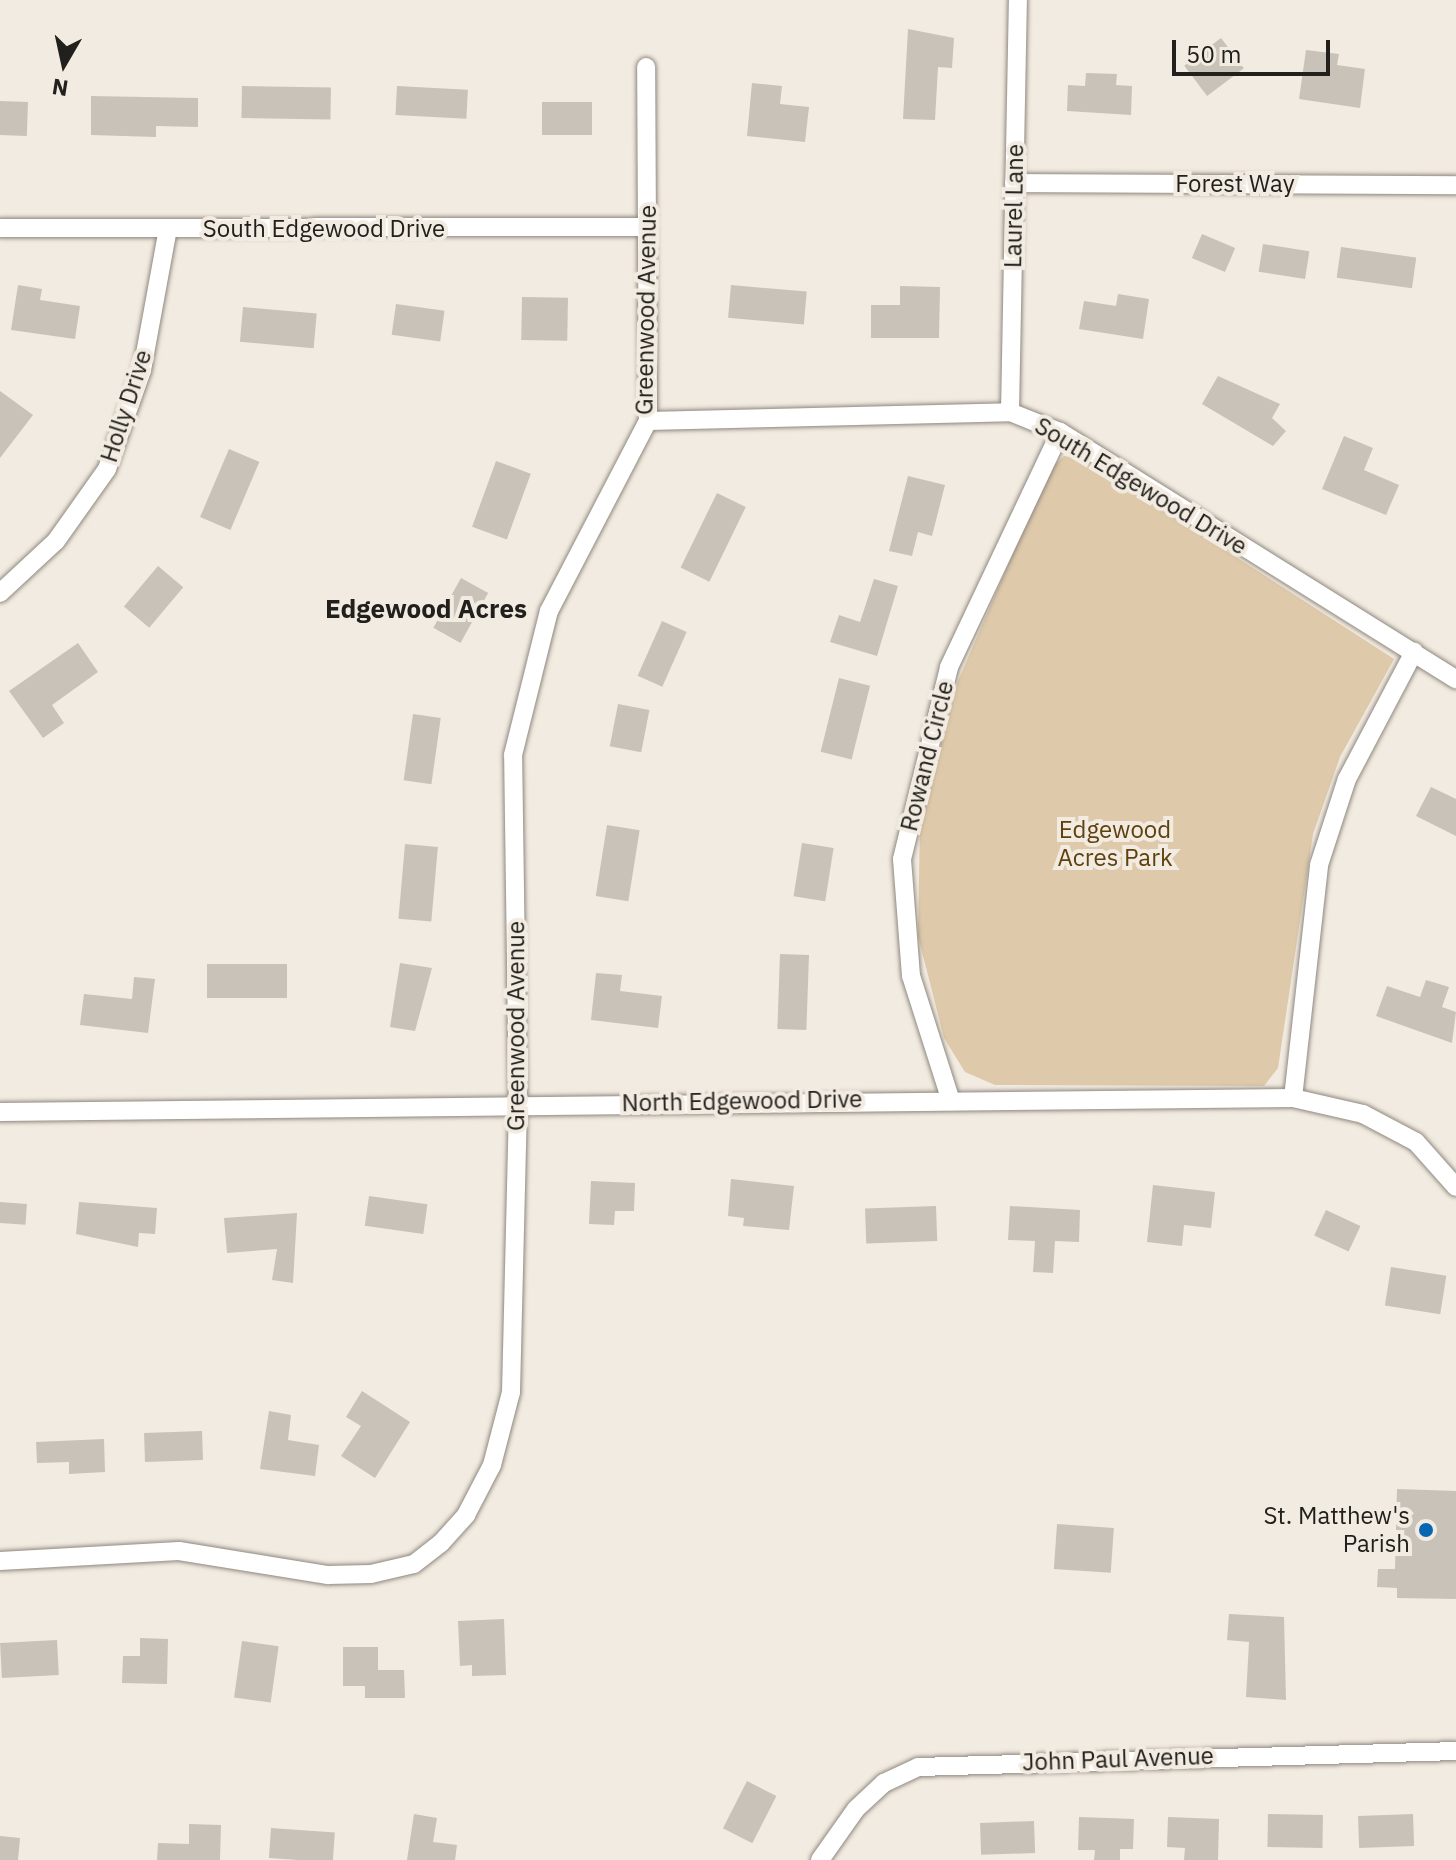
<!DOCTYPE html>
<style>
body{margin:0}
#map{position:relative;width:1456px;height:1860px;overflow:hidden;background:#f2ebe1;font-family:"IBM Plex Sans",sans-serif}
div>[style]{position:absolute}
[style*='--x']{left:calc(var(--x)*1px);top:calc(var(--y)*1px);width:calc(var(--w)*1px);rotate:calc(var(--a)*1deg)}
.green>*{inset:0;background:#dec9ab}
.building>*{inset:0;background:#c9c2b8;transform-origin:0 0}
.roads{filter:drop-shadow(0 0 2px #8f887f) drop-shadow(0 0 2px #8f887f)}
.street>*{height:18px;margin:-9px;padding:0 9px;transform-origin:9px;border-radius:9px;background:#fff}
.dots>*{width:22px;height:22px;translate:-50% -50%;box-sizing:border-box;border:4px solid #f2ebe1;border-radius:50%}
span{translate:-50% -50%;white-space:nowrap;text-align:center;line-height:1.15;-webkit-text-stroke:8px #f2ebe1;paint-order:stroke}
.street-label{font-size:24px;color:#22201c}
.park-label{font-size:24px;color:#5f410e}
.poi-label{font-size:24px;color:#22201c}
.right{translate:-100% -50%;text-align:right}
.neighbourhood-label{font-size:26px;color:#22201c;font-weight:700}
.north{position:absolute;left:24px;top:24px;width:80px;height:80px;-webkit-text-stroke:6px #f2ebe1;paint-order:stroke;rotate:189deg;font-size:22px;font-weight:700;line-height:32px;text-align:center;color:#22201c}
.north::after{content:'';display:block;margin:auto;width:28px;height:36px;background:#22201c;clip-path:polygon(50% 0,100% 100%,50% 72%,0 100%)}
.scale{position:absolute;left:1172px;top:40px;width:158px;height:36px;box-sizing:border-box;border:4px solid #22201c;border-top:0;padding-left:10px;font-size:24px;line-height:28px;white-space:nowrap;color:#22201c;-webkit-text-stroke:6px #f2ebe1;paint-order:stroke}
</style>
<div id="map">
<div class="green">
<i style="clip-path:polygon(1064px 456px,1084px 459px,1394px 659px,1340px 757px,1313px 834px,1278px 1068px,1264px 1086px,995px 1085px,965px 1072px,944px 1038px,918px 936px,920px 821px,958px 681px,1049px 470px)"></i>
</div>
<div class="building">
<i style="clip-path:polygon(908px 29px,954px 38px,952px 68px,938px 67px,935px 120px,903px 119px)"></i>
<i style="left:1221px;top:38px;width:38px;height:46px;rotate:53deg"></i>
<i style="clip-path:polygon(1306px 50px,1339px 54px,1337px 65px,1365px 69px,1360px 108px,1299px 99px)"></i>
<i style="clip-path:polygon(1086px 73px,1117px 74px,1116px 85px,1132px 86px,1131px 115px,1067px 111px,1068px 85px,1085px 86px)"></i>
<i style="clip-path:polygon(752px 83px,782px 86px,780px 104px,809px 107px,805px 142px,747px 136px)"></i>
<i style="left:242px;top:86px;width:89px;height:32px;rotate:1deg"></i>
<i style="left:397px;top:86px;width:71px;height:29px;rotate:3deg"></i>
<i style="clip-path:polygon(91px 96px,198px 98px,198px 127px,156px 126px,156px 137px,91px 135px)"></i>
<i style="left:0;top:101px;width:28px;height:34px;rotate:2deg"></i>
<i style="left:542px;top:102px;width:50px;height:33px"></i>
<i style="left:1202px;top:234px;width:36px;height:26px;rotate:23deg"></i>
<i style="left:1263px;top:244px;width:47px;height:28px;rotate:9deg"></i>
<i style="left:1341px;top:247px;width:76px;height:31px;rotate:8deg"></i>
<i style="clip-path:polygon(18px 285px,42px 289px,40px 300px,80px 306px,75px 339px,11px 330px)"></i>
<i style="left:731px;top:285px;width:76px;height:33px;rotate:5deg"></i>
<i style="clip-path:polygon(900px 286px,940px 287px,939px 338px,871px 338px,871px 305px,900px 305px)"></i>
<i style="clip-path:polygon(1118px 294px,1149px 299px,1143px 339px,1079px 329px,1084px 301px,1116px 306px)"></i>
<i style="left:522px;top:297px;width:46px;height:43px;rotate:1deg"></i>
<i style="left:396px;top:304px;width:49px;height:31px;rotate:8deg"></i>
<i style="left:243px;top:307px;width:74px;height:35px;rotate:5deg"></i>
<i style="clip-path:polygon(1218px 376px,1280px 404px,1272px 418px,1286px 431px,1273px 446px,1202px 404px)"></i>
<i style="clip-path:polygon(0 391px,33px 415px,0 458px)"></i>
<i style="clip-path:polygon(1344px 436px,1373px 448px,1364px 470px,1399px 485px,1386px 515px,1322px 489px)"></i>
<i style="left:229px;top:449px;width:33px;height:74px;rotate:23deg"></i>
<i style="left:496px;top:461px;width:37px;height:70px;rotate:20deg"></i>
<i style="clip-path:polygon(908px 476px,945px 485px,932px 536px,918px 532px,912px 556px,889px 551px)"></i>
<i style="left:717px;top:493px;width:32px;height:83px;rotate:26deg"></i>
<i style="left:158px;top:566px;width:33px;height:53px;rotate:40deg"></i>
<i style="left:461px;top:578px;width:31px;height:57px;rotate:29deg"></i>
<i style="clip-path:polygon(874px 579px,898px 586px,877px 656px,830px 642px,839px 615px,860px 622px)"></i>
<i style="left:662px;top:621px;width:27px;height:60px;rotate:24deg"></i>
<i style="clip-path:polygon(78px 643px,98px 672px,52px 705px,64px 723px,43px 738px,9px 691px)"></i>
<i style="left:839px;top:678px;width:32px;height:76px;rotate:14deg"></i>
<i style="left:618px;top:704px;width:32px;height:43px;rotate:11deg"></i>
<i style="left:413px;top:714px;width:28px;height:67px;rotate:8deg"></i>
<i style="clip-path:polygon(1431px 787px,1456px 799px,1456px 836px,1416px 816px)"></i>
<i style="left:607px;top:825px;width:33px;height:72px;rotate:9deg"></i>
<i style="left:802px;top:843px;width:32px;height:54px;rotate:9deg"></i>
<i style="left:405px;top:844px;width:33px;height:75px;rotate:5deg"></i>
<i style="left:780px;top:954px;width:29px;height:75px;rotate:2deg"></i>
<i style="clip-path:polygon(400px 963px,432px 968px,415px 1031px,390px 1027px)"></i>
<i style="left:207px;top:964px;width:80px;height:34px"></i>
<i style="clip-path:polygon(596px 973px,622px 975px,620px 991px,662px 996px,658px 1028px,591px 1020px)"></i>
<i style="clip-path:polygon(134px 977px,155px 979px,148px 1033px,80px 1025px,84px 994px,132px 999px)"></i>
<i style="clip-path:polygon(1426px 980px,1449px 987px,1442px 1007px,1456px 1012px,1452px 1043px,1376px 1016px,1387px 986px,1420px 997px)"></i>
<i style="clip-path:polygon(731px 1179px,794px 1186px,789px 1230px,743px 1226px,744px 1218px,728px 1216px)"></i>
<i style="clip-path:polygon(591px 1181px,635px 1183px,634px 1211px,615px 1211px,614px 1225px,589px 1224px)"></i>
<i style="clip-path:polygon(1153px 1185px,1215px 1192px,1211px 1228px,1184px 1225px,1182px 1246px,1147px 1242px)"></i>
<i style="left:369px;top:1196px;width:59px;height:30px;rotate:8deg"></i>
<i style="left:0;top:1202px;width:27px;height:21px;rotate:4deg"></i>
<i style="clip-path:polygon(79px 1202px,157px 1208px,155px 1234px,139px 1233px,138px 1247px,76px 1234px)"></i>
<i style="left:936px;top:1206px;width:35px;height:71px;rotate:88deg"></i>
<i style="clip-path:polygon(1010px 1206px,1080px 1210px,1079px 1242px,1055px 1241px,1053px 1273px,1033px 1272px,1035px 1241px,1008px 1240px)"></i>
<i style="left:1326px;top:1210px;width:38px;height:28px;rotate:25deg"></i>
<i style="clip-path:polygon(297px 1213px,293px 1283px,272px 1280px,277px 1249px,227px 1253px,224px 1218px)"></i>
<i style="left:1391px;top:1267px;width:56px;height:39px;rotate:9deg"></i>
<i style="clip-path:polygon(362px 1391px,410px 1422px,375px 1478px,341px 1456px,361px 1426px,346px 1417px)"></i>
<i style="clip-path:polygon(269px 1411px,291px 1415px,288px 1440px,319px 1445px,315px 1476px,260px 1469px)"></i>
<i style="left:202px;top:1431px;width:29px;height:58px;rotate:88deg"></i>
<i style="clip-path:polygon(104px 1439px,105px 1472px,69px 1474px,69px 1462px,37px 1463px,36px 1442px)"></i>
<i style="clip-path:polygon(1397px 1489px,1456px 1491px,1456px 1599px,1397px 1598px,1397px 1588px,1377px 1587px,1378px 1569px,1395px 1569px)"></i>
<i style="left:1057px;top:1524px;width:57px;height:45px;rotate:4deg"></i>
<i style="clip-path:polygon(1229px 1614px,1284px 1617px,1286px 1700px,1246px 1697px,1249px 1642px,1227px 1640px)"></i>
<i style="clip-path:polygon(504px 1619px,506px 1675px,472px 1676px,472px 1665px,460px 1666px,458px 1621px)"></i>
<i style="clip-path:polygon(140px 1638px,168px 1639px,167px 1684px,122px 1683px,123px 1656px,140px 1656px)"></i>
<i style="left:57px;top:1640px;width:35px;height:57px;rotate:87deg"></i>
<i style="left:242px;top:1641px;width:37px;height:57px;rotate:8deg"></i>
<i style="clip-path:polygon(343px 1647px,378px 1647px,378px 1670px,404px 1670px,405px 1698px,365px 1698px,365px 1686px,343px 1686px)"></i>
<i style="left:747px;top:1781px;width:33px;height:53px;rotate:27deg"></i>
<i style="clip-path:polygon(414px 1814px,437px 1818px,433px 1842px,457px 1845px,455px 1860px,407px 1860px)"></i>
<i style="left:1268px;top:1814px;width:55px;height:33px;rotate:1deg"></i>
<i style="left:1413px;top:1814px;width:32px;height:55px;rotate:88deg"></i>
<i style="clip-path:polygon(1079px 1817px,1134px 1819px,1133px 1849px,1120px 1849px,1120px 1860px,1094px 1860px,1095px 1850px,1078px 1850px)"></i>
<i style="clip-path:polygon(1168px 1817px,1219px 1819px,1218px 1860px,1184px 1860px,1185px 1848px,1167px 1847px)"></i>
<i style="left:1034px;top:1821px;width:32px;height:54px;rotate:88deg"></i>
<i style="clip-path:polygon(189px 1824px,221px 1825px,220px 1860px,157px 1860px,158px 1843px,189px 1844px)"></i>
<i style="left:271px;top:1828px;width:64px;height:30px;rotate:4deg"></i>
<i style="clip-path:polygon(0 1836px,20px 1838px,18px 1860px,0 1860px)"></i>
</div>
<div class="roads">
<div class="street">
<i style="--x:1014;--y:183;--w:442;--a:0.3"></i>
<i style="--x:0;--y:228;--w:647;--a:-0.09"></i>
<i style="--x:1010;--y:412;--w:412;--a:-88.9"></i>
<i style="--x:648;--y:421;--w:362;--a:-1.4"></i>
<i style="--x:1010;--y:412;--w:54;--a:21.8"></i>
<i style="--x:1060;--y:432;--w:467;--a:32"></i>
<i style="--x:0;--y:593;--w:76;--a:-42.9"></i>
<i style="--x:56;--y:541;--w:88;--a:-54.7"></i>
<i style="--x:107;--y:469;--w:105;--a:-70.5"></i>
<i style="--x:142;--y:370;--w:143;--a:-79.6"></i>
<i style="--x:950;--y:1098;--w:128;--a:-107.7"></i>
<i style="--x:911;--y:976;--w:117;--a:-94.4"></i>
<i style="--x:902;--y:859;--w:198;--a:-76.2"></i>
<i style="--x:949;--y:667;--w:260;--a:-64.7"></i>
<i style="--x:1293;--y:1098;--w:234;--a:-83.6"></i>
<i style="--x:1319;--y:865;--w:90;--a:-72"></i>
<i style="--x:1347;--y:779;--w:144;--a:-62.2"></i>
<i style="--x:0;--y:1112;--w:1293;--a:-0.62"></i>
<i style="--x:1293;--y:1098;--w:72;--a:12.9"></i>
<i style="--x:1363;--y:1114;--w:60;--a:27.8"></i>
<i style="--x:1416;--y:1142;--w:60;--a:48.4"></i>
<i style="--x:0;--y:1561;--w:179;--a:-3.2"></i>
<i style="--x:179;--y:1551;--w:151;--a:9.2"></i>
<i style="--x:328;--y:1575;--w:43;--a:-1.3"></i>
<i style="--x:371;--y:1574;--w:44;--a:-13.1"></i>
<i style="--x:414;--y:1564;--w:34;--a:-38"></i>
<i style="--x:441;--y:1543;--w:38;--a:-48"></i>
<i style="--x:466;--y:1515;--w:56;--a:-62.5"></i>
<i style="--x:492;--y:1465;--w:75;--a:-75.4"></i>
<i style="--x:511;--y:1392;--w:287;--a:-88.6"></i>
<i style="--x:518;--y:1105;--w:350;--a:-90.8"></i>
<i style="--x:513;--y:755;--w:148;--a:-76"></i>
<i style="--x:549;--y:611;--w:214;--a:-62.5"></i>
<i style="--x:648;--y:421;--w:354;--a:-90.3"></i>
<i style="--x:820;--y:1860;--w:62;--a:-54.8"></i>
<i style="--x:856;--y:1809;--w:38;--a:-43"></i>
<i style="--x:884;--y:1783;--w:38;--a:-25"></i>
<i style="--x:918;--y:1767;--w:538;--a:-1.7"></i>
</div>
</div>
<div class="dots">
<i style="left:1426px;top:1530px;background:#0766b3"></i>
</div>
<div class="street-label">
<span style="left:1235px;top:184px">Forest Way</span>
<span style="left:1014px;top:206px;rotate:-89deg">Laurel Lane</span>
<span style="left:324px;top:229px">South Edgewood Drive</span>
<span style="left:646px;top:310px;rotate:-89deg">Greenwood Avenue</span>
<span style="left:126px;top:406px;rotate:-72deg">Holly Drive</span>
<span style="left:1141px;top:486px;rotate:31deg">South Edgewood Drive</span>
<span style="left:927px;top:756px;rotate:-76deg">Rowand Circle</span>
<span style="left:516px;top:1026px;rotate:-90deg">Greenwood Avenue</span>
<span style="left:742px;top:1101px;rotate:-1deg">North Edgewood Drive</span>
<span style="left:1118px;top:1759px;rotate:-2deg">John Paul Avenue</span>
</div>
<div class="park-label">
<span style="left:1115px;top:844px">Edgewood<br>Acres Park</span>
</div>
<div class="poi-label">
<span class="right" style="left:1410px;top:1530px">St. Matthew's<br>Parish</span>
</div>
<div class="neighbourhood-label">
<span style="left:426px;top:609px">Edgewood Acres</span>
</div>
<div class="north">N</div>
<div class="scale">50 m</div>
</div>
